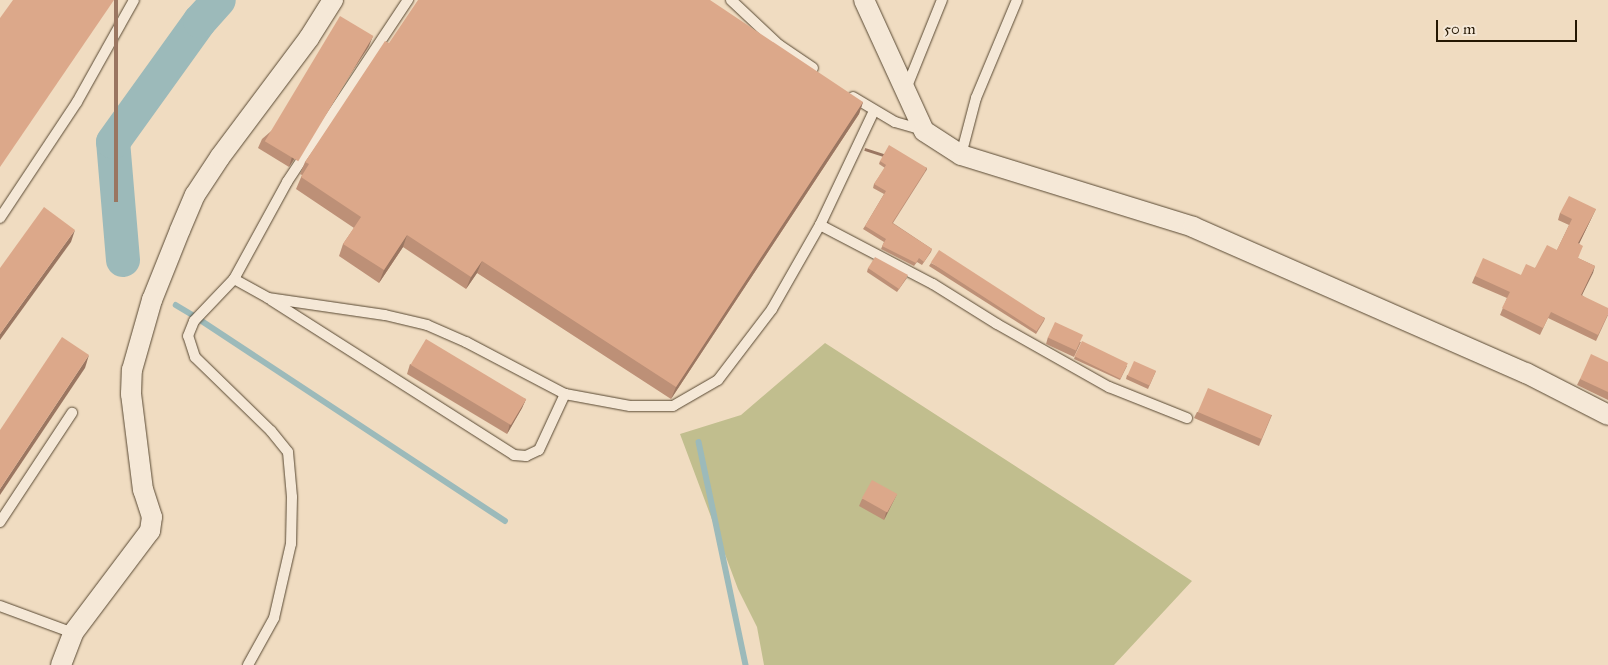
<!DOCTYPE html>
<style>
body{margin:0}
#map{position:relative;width:1608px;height:665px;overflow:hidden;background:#f0dcc1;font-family:"IM FELL Great Primer",serif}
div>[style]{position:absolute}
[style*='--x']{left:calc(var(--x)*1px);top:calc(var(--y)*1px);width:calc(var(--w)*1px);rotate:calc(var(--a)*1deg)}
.green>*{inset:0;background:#c1be8e}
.stream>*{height:5.5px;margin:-2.75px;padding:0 2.75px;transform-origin:2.75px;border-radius:2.75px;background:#9cbaba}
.river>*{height:34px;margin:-17px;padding:0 17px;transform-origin:17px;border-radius:17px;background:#9cbaba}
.roads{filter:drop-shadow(0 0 1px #584832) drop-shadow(0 0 1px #584832)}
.lane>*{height:10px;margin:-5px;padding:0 5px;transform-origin:5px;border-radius:5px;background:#f5e8d7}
.street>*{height:20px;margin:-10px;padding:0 10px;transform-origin:10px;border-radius:10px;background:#f5e8d7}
.wall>*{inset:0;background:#bd9077}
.shaded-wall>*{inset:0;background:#9a7661;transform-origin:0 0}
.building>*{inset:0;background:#dca88a;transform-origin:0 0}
span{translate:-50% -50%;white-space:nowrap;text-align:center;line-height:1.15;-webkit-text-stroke:4.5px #f5e8d7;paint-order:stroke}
.scale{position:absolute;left:1436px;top:20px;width:141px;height:22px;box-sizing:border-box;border:2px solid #251703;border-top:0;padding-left:6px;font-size:15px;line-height:18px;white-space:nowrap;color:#251703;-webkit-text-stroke:4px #f5e8d7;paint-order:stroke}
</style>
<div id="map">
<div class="green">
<i style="clip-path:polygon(825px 343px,1091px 515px,1192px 581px,1114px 665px,764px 665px,757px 627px,738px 589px,680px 434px,741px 415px)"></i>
</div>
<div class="stream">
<i style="--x:176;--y:305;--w:21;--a:31"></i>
<i style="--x:202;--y:321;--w:363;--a:33.4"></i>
<i style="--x:699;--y:442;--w:228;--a:78.1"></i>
</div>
<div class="river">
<i style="--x:123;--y:260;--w:118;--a:-94.8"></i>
<i style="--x:113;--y:142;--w:149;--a:-54.3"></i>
<i style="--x:200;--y:21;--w:28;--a:-48"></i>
</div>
<div class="roads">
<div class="lane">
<i style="--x:731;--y:0;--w:66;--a:43.2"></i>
<i style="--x:779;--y:45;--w:41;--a:34.1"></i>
<i style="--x:906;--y:89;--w:96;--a:-68"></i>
<i style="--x:853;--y:97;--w:49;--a:30.8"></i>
<i style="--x:895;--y:122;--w:29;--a:16"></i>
<i style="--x:961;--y:155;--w:59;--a:-75.3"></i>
<i style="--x:976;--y:98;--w:106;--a:-67.3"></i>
<i style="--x:0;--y:218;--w:139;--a:-56.4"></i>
<i style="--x:77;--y:102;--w:117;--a:-60.8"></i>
<i style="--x:820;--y:225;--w:127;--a:27.6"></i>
<i style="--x:933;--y:284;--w:75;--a:32"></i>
<i style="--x:997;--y:324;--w:129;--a:29.4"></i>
<i style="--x:1109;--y:387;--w:84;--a:21.7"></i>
<i style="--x:234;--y:279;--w:39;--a:29"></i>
<i style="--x:268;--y:298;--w:118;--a:8.3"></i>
<i style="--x:385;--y:315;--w:43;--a:13.4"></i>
<i style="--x:427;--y:325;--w:43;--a:23.6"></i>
<i style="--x:466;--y:342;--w:112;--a:27.7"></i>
<i style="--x:565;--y:394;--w:66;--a:10.5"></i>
<i style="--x:630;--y:406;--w:43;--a:0"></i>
<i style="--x:673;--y:406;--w:52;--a:-30"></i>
<i style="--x:718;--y:380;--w:89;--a:-52.7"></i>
<i style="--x:772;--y:309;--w:97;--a:-60.3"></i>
<i style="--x:820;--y:225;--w:126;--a:-64.7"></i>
<i style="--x:271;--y:300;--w:288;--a:32.5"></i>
<i style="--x:514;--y:455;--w:12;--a:5"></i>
<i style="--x:526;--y:456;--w:14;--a:-25"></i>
<i style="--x:539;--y:450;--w:62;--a:-65.1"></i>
<i style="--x:0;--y:522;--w:131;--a:-56.6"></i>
<i style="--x:0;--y:606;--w:78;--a:20.3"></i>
<i style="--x:248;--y:665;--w:54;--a:-61"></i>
<i style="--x:274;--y:618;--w:76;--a:-77.1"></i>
<i style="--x:291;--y:544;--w:47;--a:-88.8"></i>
<i style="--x:292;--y:497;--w:45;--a:-95.1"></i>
<i style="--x:288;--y:452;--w:27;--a:-129"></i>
<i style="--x:271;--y:431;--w:106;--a:-135.8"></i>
<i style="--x:195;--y:357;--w:22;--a:-108"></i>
<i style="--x:188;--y:336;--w:16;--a:-68"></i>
<i style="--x:194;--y:321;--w:58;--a:-46.4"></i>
<i style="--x:234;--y:279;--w:111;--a:-61.3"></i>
<i style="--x:287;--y:182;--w:219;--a:-56.4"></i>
</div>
<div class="street">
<i style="--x:864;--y:0;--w:144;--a:65.4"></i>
<i style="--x:924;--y:131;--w:44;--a:33"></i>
<i style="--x:961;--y:155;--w:243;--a:17.2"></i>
<i style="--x:1193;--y:227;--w:364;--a:23.7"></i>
<i style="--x:1526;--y:373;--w:92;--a:27.1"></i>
<i style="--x:61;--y:665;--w:34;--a:-69"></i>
<i style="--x:73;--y:633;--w:128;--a:-53"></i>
<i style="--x:150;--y:531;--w:14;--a:-82"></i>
<i style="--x:152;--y:517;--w:28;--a:-108"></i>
<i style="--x:143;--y:490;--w:97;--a:-97.1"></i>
<i style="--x:131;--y:394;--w:24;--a:-88"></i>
<i style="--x:132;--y:370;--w:73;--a:-74.1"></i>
<i style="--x:152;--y:300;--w:75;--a:-68.2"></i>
<i style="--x:180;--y:230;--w:38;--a:-67"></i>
<i style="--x:195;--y:195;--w:45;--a:-56.7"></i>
<i style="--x:220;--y:157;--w:149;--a:-53.2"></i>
<i style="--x:309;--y:38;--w:45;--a:-57.7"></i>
</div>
</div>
<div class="wall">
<i style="clip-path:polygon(389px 43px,863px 102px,859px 114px,671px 399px,477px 273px,466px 289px,403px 247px,379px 283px,339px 256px,343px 244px,354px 228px,296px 189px,302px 175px,300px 174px,305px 162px)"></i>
<i style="clip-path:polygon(369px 46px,289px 167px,258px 148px,262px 139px)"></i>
<i style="clip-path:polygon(880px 161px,927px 168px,926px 171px,893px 223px,932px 249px,931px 252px,922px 265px,917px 262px,914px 266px,881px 249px,884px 242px,863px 229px,865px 226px,884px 194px,873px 188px,874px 184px,885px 168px,879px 164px)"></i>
<i style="clip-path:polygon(1596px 209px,1593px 215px,1579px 244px,1578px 258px,1595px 266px,1582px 295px,1608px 315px,1596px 341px,1548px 318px,1540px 335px,1500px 315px,1507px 298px,1472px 283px,1475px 276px,1521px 275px,1535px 268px,1557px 250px,1569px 225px,1558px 220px,1560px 213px)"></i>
<i style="clip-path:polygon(931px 263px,1045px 318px,1044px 321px,1036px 334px,929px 266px)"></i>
<i style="clip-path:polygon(868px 268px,907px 278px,897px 292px,867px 272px)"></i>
<i style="clip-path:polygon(1048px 337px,1081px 342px,1074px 357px,1046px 344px)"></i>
<i style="clip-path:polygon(1075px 356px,1127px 366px,1120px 380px,1074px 359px)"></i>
<i style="clip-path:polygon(1608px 362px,1608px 400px,1577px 385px,1580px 379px)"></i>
<i style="clip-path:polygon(410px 364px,526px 399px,522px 408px,507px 434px,407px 374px)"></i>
<i style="clip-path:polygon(1156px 371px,1148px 389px,1126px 379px,1127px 375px)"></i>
<i style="clip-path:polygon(1197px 412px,1272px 415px,1259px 446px,1194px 418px)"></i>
<i style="clip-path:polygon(897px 494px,884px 520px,859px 506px,862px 499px)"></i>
</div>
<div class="shaded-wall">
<i style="left:114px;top:0;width:4px;height:202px"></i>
<i style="clip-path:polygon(373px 36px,369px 46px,289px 167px,292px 157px)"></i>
<i style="clip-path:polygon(863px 102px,859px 114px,671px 399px,676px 387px)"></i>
<i style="left:927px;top:168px;width:3px;height:65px;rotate:108deg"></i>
<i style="clip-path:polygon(1596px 209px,1593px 215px,1576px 250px,1578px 243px)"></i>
<i style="clip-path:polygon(75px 230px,71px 242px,0 340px,0 334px)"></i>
<i style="clip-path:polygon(407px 235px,403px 247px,379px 283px,384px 270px)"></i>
<i style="clip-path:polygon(482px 261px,477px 273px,466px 289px,471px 277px)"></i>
<i style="clip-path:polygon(1595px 266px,1593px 273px,1579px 301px,1581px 295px)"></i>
<i style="clip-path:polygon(89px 355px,85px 368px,0 495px,0 489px)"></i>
<i style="clip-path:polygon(526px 399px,522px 408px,507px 434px,510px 424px)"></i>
<i style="clip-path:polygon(897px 494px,884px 520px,886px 513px)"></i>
</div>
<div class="building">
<i style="clip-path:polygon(13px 0,114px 0,0 167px,0 18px)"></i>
<i style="clip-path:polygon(418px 0,710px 0,863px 102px,676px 387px,482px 261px,471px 277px,407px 235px,384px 270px,343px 244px,361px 217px,301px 177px,309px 164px,305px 162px,385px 41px,389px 43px)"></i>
<i style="left:340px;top:16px;width:39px;height:146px;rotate:31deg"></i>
<i style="clip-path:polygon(889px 145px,927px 168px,892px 223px,932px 249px,924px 262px,919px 258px,916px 263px,882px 246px,886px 239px,865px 226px,886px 191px,874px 184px,886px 165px,880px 161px)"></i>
<i style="clip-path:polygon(1569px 196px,1596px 209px,1578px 243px,1583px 246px,1578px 258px,1595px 266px,1581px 295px,1608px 308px,1608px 314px,1598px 335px,1551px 312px,1543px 328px,1502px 308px,1510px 292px,1475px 276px,1483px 258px,1521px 275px,1526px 264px,1535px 268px,1547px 245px,1557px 250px,1572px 219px,1560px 213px)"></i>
<i style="clip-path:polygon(44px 207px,75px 230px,0 334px,0 268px)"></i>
<i style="left:939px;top:250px;width:126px;height:15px;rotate:33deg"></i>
<i style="clip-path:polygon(875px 257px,908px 275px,899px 289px,868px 268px)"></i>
<i style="left:1055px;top:322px;width:31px;height:17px;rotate:25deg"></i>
<i style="clip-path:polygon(62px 337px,89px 355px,0 489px,0 430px)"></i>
<i style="left:426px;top:339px;width:117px;height:30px;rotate:31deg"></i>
<i style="left:1082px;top:341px;width:51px;height:17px;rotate:26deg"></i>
<i style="clip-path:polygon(1591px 354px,1608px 362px,1608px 392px,1580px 379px)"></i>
<i style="left:1134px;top:361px;width:24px;height:16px;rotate:24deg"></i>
<i style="left:1208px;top:388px;width:69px;height:26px;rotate:23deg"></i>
<i style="left:872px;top:480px;width:29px;height:21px;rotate:29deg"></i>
</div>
<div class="scale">50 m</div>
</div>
